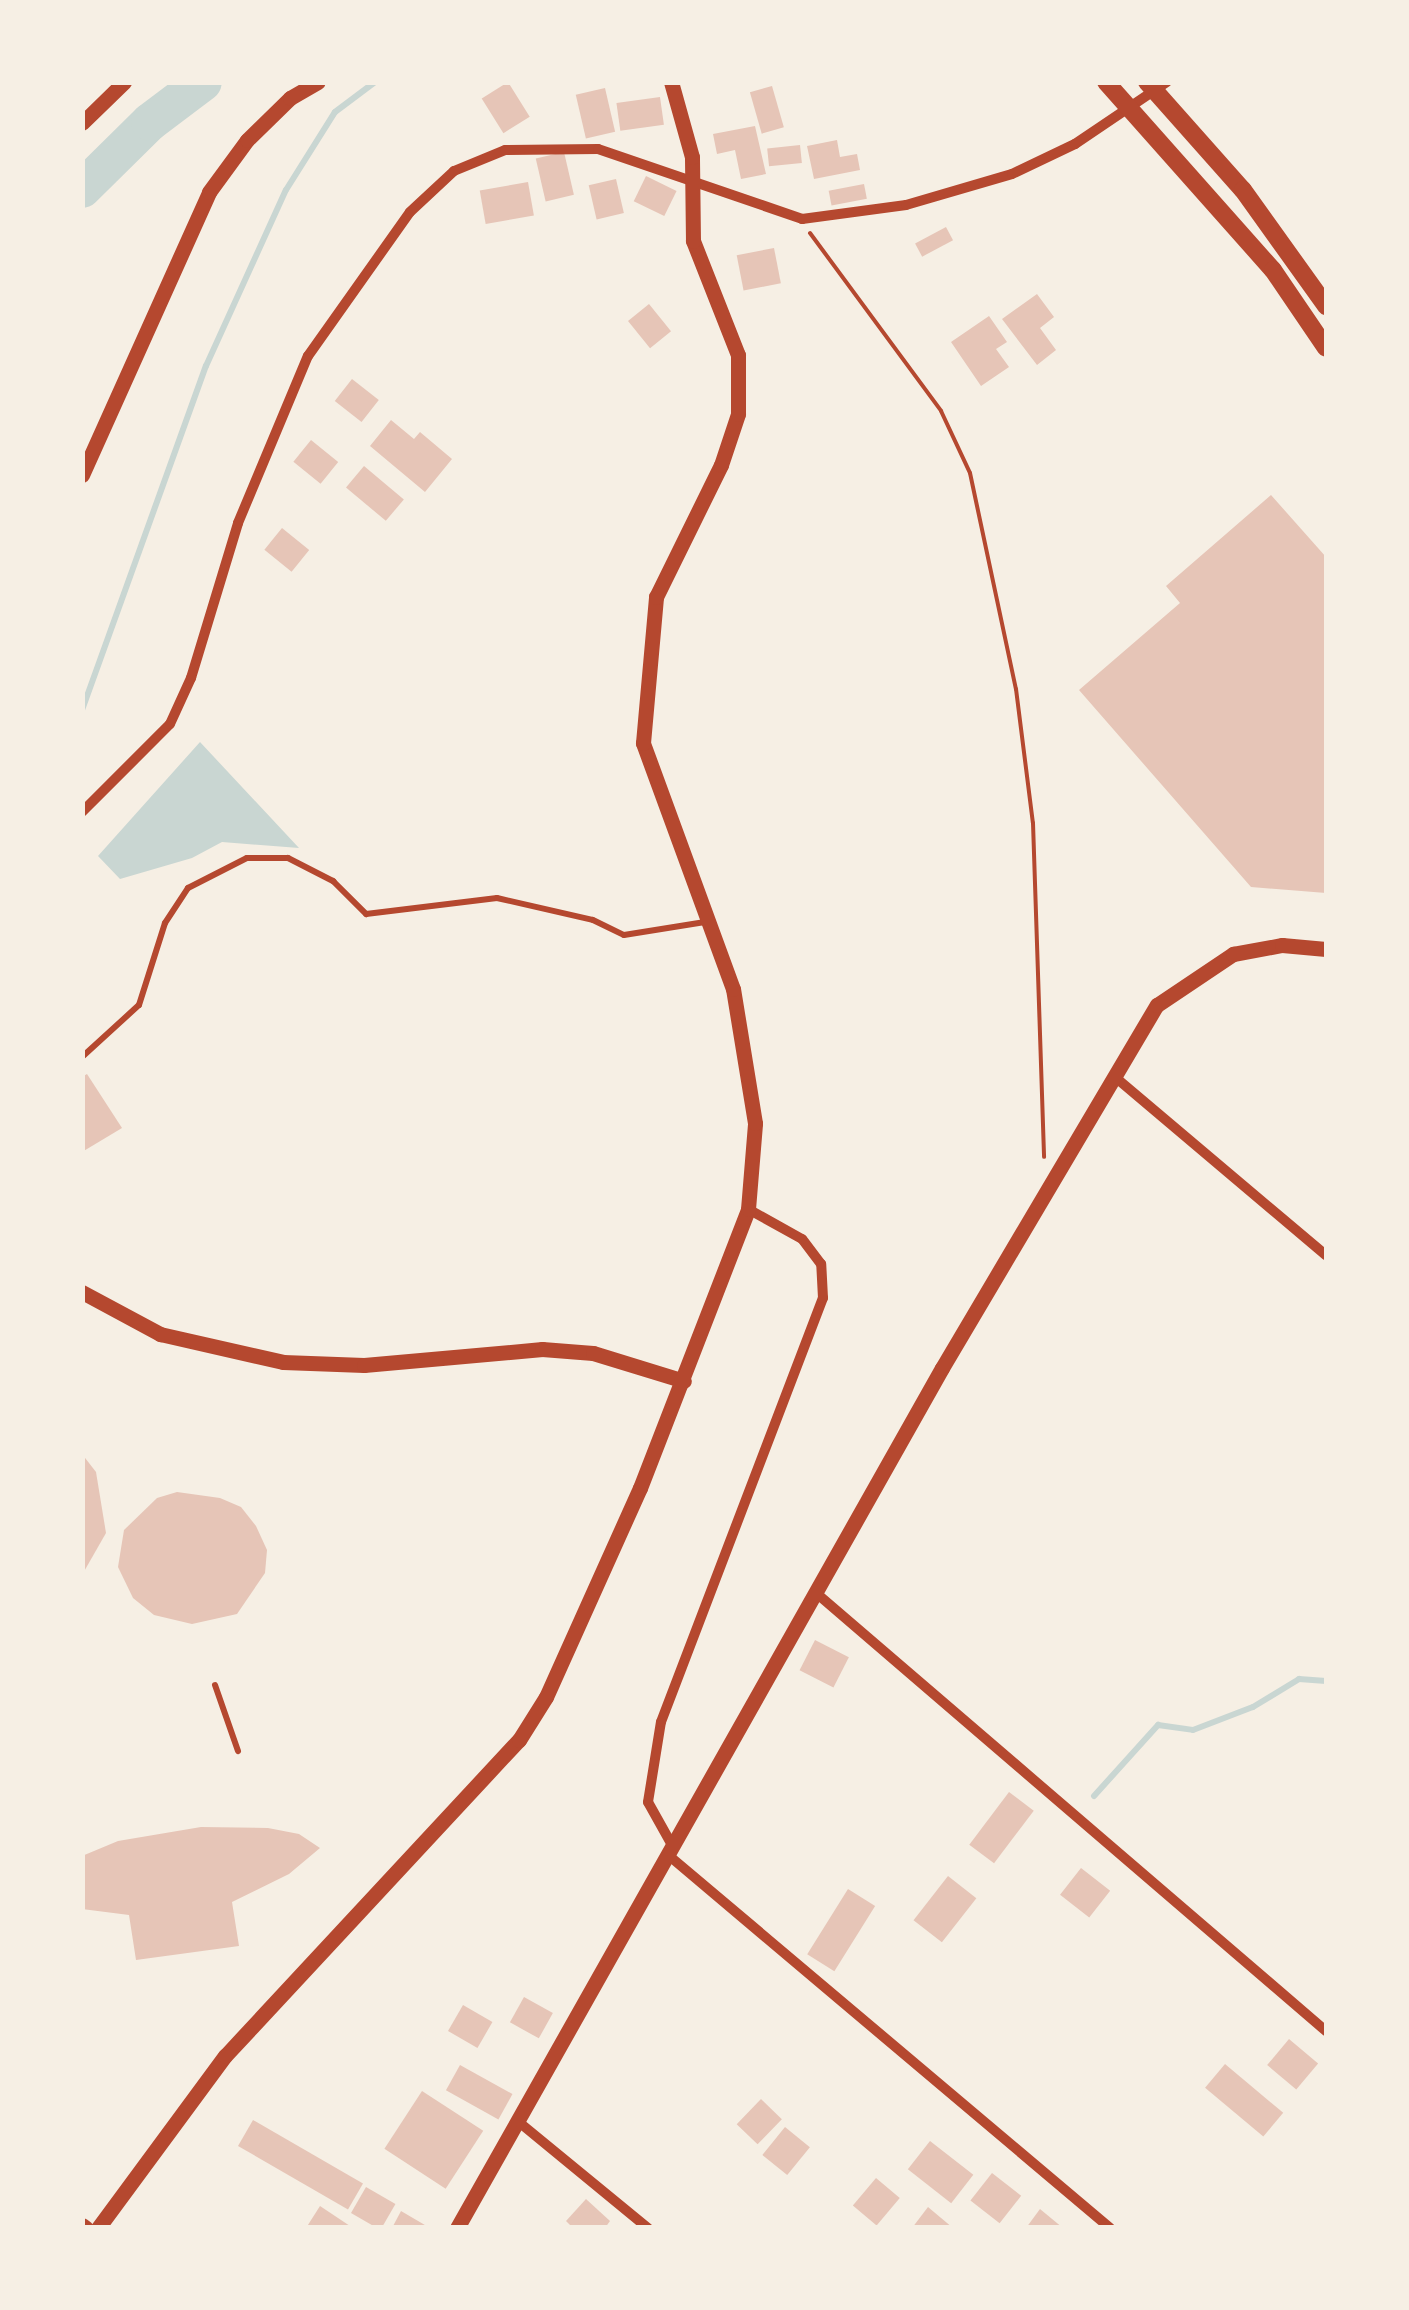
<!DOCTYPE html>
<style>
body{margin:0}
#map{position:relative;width:1409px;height:2310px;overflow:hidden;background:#f6efe4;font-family:"Playfair Display",serif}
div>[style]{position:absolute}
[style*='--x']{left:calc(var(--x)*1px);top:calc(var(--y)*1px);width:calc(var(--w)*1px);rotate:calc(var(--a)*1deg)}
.water>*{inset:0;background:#c9d6d2}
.stream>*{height:6px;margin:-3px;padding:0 3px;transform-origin:3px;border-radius:3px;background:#c9d6d2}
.river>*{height:38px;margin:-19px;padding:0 19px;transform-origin:19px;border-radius:19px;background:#c9d6d2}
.building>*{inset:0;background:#e6c5b7;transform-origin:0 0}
.path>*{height:4px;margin:-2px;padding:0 2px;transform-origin:2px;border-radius:2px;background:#b5482f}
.service>*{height:6px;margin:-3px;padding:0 3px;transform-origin:3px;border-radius:3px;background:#b5482f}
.minor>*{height:10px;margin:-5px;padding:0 5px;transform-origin:5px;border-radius:5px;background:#b5482f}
.tertiary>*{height:15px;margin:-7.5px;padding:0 7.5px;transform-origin:7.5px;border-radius:7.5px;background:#b5482f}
.secondary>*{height:18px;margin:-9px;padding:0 9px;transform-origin:9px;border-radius:9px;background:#b5482f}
span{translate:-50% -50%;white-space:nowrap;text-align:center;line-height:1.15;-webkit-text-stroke:8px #f6efe4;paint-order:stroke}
.frame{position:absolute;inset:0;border:85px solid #f6efe4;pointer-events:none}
</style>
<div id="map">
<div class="water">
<i style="clip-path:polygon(200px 742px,299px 848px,222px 842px,192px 858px,120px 879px,98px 856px)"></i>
</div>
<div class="stream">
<i style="--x:82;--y:710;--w:366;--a:-70.2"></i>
<i style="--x:206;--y:366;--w:193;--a:-65.6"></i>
<i style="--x:286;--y:190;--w:92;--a:-57.9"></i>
<i style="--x:335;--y:112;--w:50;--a:-36.9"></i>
<i style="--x:1094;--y:1796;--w:96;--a:-48"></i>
<i style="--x:1158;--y:1725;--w:35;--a:8"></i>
<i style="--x:1193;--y:1730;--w:64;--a:-21"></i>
<i style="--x:1253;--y:1707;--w:54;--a:-31.3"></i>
<i style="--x:1299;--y:1679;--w:27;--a:4"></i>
</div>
<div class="river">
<i style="--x:82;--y:189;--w:95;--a:-44.6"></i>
<i style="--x:150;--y:122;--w:66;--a:-37"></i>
</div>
<div class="building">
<i style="left:508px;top:82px;width:41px;height:31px;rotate:58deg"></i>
<i style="left:772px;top:86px;width:43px;height:23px;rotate:74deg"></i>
<i style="left:605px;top:88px;width:45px;height:30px;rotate:77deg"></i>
<i style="left:660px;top:97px;width:28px;height:44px;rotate:82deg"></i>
<i style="clip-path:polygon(755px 126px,766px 174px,741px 179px,735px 150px,717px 154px,713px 134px)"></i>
<i style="clip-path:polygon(837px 140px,840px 157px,857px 154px,860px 170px,814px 179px,807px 146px)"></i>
<i style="left:800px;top:145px;width:18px;height:33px;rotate:84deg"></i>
<i style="left:564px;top:152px;width:44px;height:29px;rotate:77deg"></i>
<i style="left:646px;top:176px;width:34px;height:28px;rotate:26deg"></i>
<i style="left:616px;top:179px;width:35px;height:28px;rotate:77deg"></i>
<i style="left:528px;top:182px;width:34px;height:49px;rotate:80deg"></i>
<i style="left:864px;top:184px;width:15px;height:36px;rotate:79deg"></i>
<i style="left:946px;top:227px;width:15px;height:35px;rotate:62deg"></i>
<i style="left:774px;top:248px;width:36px;height:38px;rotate:79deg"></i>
<i style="clip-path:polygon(1037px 294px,1054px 317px,1040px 328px,1056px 350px,1037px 365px,1002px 319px)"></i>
<i style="left:649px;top:304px;width:35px;height:27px;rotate:51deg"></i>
<i style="clip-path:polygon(989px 316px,1007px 342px,996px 349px,1009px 367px,981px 386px,951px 342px)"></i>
<i style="left:352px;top:379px;width:34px;height:28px;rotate:38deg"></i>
<i style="clip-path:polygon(391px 420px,414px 439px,420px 432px,452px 459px,425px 492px,370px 446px)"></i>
<i style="left:311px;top:440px;width:35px;height:28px;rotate:39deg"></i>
<i style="left:364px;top:466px;width:52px;height:28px;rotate:40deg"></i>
<i style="clip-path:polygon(1271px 495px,1326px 557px,1326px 893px,1251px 887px,1079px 690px,1180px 603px,1166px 586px)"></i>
<i style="left:282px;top:528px;width:35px;height:28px;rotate:39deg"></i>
<i style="clip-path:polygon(87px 1074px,122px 1128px,82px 1152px,82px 1077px)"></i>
<i style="clip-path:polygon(82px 1454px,96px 1472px,106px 1533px,82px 1575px)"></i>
<i style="clip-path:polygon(177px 1492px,220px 1498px,241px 1507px,256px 1526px,267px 1550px,265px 1573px,237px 1614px,192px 1624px,154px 1615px,133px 1598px,118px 1567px,124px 1530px,157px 1498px)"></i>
<i style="left:815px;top:1640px;width:38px;height:34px;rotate:27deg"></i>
<i style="left:1009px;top:1792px;width:31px;height:66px;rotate:37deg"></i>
<i style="clip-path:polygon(201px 1827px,268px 1828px,299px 1834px,320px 1848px,289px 1874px,232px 1902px,239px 1946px,136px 1960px,129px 1915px,82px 1909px,82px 1856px,118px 1841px)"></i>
<i style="left:1081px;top:1868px;width:37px;height:34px;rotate:38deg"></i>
<i style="left:948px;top:1876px;width:36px;height:56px;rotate:38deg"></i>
<i style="left:848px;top:1889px;width:32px;height:77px;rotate:32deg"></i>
<i style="left:524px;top:1997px;width:33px;height:29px;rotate:29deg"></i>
<i style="left:463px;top:2005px;width:34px;height:30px;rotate:30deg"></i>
<i style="left:1289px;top:2039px;width:38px;height:34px;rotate:40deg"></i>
<i style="left:1225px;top:2064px;width:76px;height:31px;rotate:40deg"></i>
<i style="left:460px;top:2065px;width:60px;height:29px;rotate:29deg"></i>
<i style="left:422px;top:2091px;width:73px;height:69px;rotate:33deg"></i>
<i style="left:761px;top:2099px;width:29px;height:35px;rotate:44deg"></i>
<i style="left:253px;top:2120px;width:127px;height:30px;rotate:30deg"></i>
<i style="left:785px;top:2127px;width:32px;height:36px;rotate:39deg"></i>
<i style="left:930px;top:2141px;width:55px;height:36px;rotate:38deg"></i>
<i style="left:992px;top:2173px;width:37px;height:35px;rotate:38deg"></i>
<i style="left:876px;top:2178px;width:31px;height:36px;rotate:40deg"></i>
<i style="left:366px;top:2187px;width:34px;height:30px;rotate:30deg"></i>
<i style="clip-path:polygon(586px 2199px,610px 2221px,605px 2228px,573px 2228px,566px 2221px)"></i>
<i style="clip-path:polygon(320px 2206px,353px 2228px,306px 2228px)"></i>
<i style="clip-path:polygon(928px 2207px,953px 2228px,912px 2228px)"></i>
<i style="clip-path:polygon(1040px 2209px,1063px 2228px,1026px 2228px)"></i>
<i style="clip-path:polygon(401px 2211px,430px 2228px,392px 2228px)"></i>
</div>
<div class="path">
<i style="--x:810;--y:233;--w:221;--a:53.6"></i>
<i style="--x:941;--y:411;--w:68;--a:64.9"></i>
<i style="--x:970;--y:473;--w:221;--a:78"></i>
<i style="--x:1016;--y:689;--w:135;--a:82.8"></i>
<i style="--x:1033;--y:823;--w:334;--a:88.1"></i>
</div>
<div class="service">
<i style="--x:82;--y:1057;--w:77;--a:-42.4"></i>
<i style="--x:139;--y:1005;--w:86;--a:-72.4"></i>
<i style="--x:165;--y:923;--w:42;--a:-56.7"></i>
<i style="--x:188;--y:888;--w:66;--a:-27"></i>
<i style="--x:247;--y:858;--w:41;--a:0"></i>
<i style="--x:288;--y:858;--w:51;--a:27.1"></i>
<i style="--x:333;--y:881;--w:47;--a:45"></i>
<i style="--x:366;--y:914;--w:132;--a:-7"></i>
<i style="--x:497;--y:898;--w:98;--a:12.9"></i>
<i style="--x:593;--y:920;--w:34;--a:26"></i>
<i style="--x:624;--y:935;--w:82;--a:-9.1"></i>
<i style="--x:215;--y:1685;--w:70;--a:70.8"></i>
</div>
<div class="minor">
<i style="--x:82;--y:812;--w:124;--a:-45"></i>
<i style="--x:170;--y:724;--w:51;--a:-65.5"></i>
<i style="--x:191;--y:678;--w:162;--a:-73.1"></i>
<i style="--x:238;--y:523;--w:181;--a:-67.3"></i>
<i style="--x:308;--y:356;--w:176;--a:-54.7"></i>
<i style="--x:410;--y:212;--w:60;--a:-43"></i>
<i style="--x:454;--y:171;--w:55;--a:-22.4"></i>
<i style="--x:505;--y:150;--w:93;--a:-0.6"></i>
<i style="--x:598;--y:149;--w:216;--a:18.9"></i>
<i style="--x:802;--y:219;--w:105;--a:-7.7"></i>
<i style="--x:906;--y:205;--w:110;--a:-16.3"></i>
<i style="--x:1012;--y:174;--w:70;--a:-25.5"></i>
<i style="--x:1075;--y:144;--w:111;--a:-34"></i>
<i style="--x:1115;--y:1077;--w:276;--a:40.2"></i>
<i style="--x:815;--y:1592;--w:674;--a:40.67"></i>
<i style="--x:672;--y:1845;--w:49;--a:-119.2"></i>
<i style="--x:648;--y:1802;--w:81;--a:-80.8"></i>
<i style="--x:661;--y:1722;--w:454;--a:-69.1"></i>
<i style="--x:823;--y:1298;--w:34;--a:-93"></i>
<i style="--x:821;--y:1264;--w:31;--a:-127"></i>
<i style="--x:802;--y:1239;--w:62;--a:-150.9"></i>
<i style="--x:667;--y:1854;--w:580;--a:40.17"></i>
<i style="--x:520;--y:2123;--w:166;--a:39.4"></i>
</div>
<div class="tertiary">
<i style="--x:82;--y:123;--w:59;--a:-44.3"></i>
<i style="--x:82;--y:475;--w:310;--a:-65.8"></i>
<i style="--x:209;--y:192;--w:64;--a:-53.8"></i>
<i style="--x:247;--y:140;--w:60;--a:-44.3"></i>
<i style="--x:290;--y:98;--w:32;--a:-30"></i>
<i style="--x:82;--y:1292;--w:89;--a:28.3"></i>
<i style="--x:160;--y:1334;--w:126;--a:12.8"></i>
<i style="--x:283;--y:1362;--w:81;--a:2.1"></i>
<i style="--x:364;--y:1365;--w:179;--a:-5.1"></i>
<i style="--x:542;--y:1349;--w:51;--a:4.5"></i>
<i style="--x:593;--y:1353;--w:95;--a:17.1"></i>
<i style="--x:82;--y:2225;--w:5;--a:37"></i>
<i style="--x:98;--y:2228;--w:214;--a:-53.6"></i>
<i style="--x:225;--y:2056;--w:432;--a:-47.1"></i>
<i style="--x:519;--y:1740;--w:51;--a:-57.9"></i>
<i style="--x:546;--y:1697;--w:229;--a:-65.8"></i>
<i style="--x:640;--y:1488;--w:299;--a:-68.8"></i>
<i style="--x:748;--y:1209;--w:86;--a:-85.3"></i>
<i style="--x:755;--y:1123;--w:136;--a:-99.3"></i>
<i style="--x:733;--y:989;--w:262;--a:-110.1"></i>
<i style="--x:643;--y:743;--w:147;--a:-84.9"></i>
<i style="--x:656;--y:597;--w:147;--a:-63.8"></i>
<i style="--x:721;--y:465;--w:54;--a:-71.6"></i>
<i style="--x:738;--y:414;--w:59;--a:-90"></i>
<i style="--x:738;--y:355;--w:123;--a:-111.5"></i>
<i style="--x:693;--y:241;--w:84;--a:-90.7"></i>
<i style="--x:692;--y:157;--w:78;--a:-105.6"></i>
<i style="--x:457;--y:2228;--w:987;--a:-60.58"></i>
<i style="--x:942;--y:1368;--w:422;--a:-59.4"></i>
<i style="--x:1157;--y:1005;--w:92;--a:-33.9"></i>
<i style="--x:1233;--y:954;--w:50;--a:-10.4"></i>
<i style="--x:1282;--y:945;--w:44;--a:5.2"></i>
</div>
<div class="secondary">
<i style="--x:1106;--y:82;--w:251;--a:48.4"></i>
<i style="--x:1273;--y:270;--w:94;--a:55.8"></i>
<i style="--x:1147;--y:82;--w:144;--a:48.4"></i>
<i style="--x:1243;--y:190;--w:143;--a:54.4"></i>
</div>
<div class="frame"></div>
</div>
